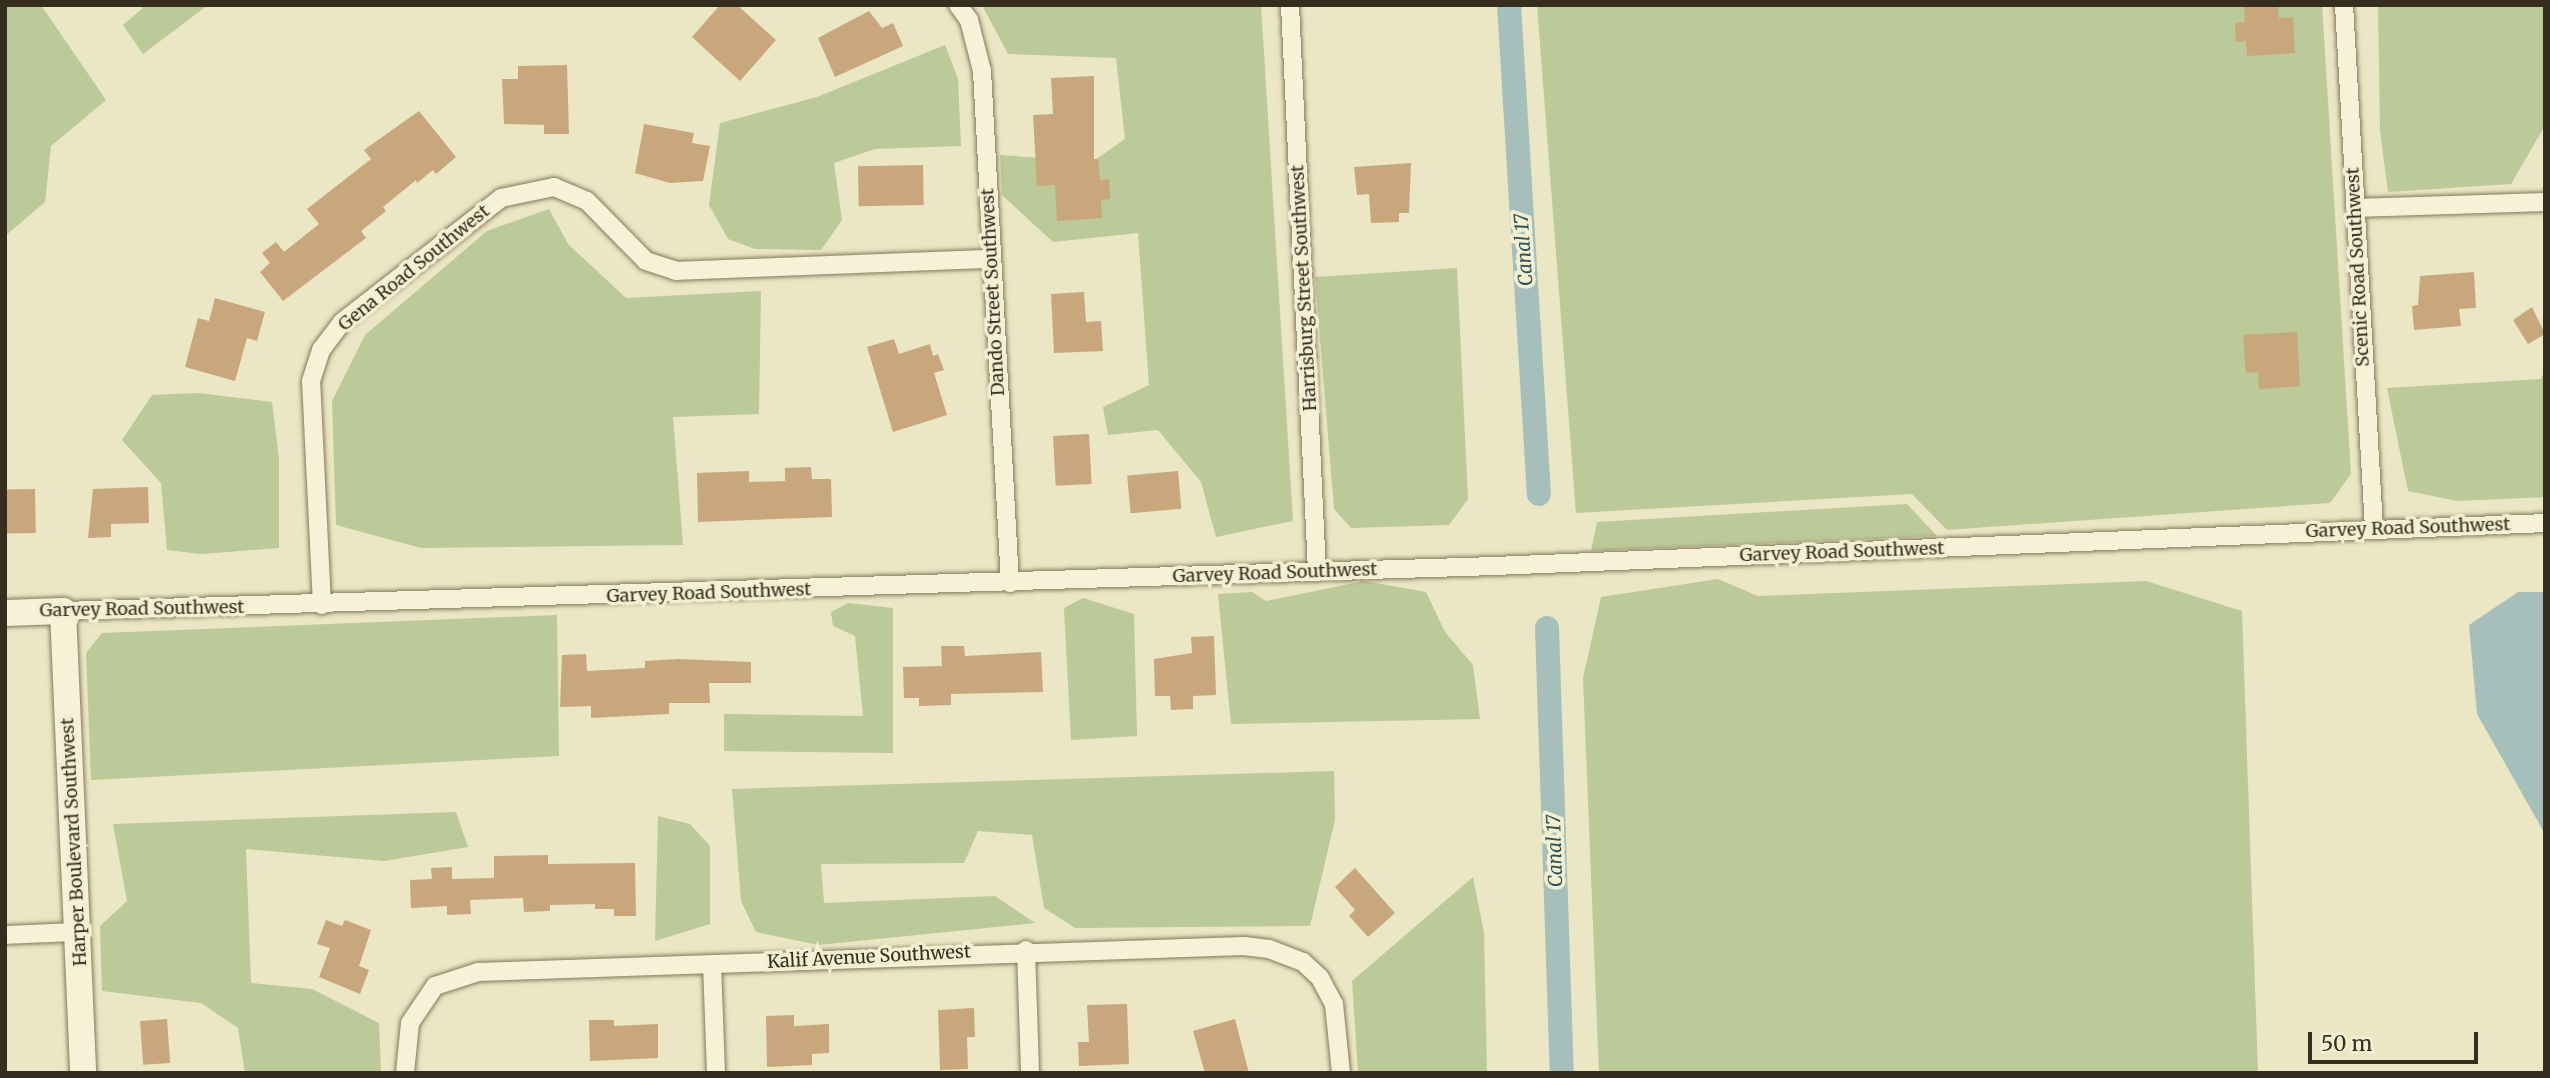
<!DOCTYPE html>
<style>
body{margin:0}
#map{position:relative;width:2550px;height:1078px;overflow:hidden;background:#ebe6c4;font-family:Merriweather,serif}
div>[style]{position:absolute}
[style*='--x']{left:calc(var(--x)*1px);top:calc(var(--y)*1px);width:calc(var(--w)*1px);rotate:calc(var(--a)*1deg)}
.green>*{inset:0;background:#bcc998}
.water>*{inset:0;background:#a6bfbb}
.canal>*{height:24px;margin:-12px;padding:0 12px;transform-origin:12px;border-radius:12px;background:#a6bfbb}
.building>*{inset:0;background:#c8a77c;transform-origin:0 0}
.roads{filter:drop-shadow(0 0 2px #85785b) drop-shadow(0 0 2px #85785b)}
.street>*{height:18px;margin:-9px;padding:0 9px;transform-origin:9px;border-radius:9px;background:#f7f2d7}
.secondary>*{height:26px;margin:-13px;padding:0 13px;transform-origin:13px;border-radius:13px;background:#f7f2d7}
span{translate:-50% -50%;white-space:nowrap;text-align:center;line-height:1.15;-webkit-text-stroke:7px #f3efd3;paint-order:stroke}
.street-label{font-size:18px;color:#362d1f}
.water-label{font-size:19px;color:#2f5155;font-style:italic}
.frame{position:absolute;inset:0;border:7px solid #362d1f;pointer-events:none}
.scale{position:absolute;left:2308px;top:1032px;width:170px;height:32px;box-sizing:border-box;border:4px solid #362d1f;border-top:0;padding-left:9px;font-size:21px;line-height:24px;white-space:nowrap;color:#362d1f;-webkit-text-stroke:5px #f3efd3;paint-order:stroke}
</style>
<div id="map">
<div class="green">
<i style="clip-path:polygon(5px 5px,41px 5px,106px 100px,51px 146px,45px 202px,5px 236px)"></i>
<i style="clip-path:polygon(140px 5px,208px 5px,143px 54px,123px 25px,143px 8px)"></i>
<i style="clip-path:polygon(982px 5px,1261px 5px,1293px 521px,1216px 537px,1201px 482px,1158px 430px,1108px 435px,1103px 407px,1149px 385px,1138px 233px,1053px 242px,1002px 195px,1000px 155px,1092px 162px,1125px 139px,1116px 58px,1008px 54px)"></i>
<i style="clip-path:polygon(1537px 5px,2322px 5px,2351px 474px,2330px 503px,1947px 530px,1912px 494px,1576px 513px)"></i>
<i style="clip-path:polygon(2378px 5px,2545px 5px,2543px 129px,2511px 184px,2388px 192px,2380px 131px)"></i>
<i style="clip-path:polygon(945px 45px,958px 79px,961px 146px,875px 149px,834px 163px,842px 220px,821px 250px,755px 249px,728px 239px,709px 205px,720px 123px,817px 97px)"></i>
<i style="clip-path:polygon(549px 209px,568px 244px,626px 298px,761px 291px,759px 414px,673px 417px,683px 545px,421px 548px,336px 525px,332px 401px,365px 335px,487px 231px)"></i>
<i style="clip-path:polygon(1457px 268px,1468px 499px,1449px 525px,1351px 528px,1334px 509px,1315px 277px)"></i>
<i style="clip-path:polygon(2545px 369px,2545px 497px,2457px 501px,2408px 491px,2387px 388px,2541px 379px)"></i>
<i style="clip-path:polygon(198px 393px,272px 402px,279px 459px,279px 548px,201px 554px,167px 550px,161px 483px,122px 440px,152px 395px)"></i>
<i style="clip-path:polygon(1907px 504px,1937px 536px,1591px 551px,1597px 522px)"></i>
<i style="clip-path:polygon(1718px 579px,1758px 596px,2146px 581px,2242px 611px,2258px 1073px,1599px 1073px,1583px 678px,1601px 597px)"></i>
<i style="clip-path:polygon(1364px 581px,1426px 592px,1445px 632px,1473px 665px,1480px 719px,1231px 724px,1218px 594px,1252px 592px,1266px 601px)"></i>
<i style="clip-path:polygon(1083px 598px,1134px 614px,1137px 736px,1071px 740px,1064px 608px)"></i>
<i style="clip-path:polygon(848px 603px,893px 608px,893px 753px,724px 751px,724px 714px,863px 716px,855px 636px,833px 626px,831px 612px)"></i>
<i style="clip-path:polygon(557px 615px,559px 756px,91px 780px,86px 653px,102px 633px)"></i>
<i style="clip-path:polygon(1334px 771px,1335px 820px,1310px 926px,1075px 928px,1044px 908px,1032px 835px,978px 831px,964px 863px,821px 864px,824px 903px,995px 896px,1035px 923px,818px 945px,756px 932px,741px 901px,732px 789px)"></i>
<i style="clip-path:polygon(456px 812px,468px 847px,384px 861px,246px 849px,251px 983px,312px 989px,379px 1023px,381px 1073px,245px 1073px,238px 1028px,201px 1003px,102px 991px,100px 926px,127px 901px,113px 824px)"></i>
<i style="clip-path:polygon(658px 816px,690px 824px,710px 846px,710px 924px,655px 941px)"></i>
<i style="clip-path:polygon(1473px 877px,1484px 933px,1487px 1073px,1358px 1073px,1352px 981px)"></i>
</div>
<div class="water">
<i style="clip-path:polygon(2518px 592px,2545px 592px,2545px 834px,2477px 714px,2469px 625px)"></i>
</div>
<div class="canal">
<i style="--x:1509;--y:5;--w:490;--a:86.5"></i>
<i style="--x:1547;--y:628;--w:445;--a:88.1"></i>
</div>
<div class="building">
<i style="clip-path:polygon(720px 5px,737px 5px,776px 40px,740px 81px,692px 37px)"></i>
<i style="clip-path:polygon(2244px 5px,2278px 5px,2279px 18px,2293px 17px,2295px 53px,2247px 56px,2246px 41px,2236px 42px,2235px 23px,2245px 22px)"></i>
<i style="clip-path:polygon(869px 11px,882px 28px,893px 23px,903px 46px,835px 77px,818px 38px)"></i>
<i style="clip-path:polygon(567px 65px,569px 134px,544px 134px,544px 125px,504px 124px,502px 79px,518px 79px,518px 66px)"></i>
<i style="clip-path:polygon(1094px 76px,1094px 159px,1098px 159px,1100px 180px,1109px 179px,1110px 199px,1101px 200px,1102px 218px,1057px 221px,1055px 185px,1037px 186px,1033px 115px,1053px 114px,1051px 78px)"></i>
<i style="clip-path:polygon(419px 111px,456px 157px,436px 174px,433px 170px,417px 183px,416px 180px,383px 207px,386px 211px,361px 231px,366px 238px,283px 301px,260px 272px,270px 263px,262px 253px,276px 242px,284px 252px,319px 224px,307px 209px,371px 159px,364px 150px)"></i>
<i style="clip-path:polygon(644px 124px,694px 133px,692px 143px,710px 146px,703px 181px,670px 183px,635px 173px)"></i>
<i style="clip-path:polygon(1411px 163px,1409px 213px,1399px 213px,1399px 222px,1371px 223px,1369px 194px,1357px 195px,1354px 167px)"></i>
<i style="left:923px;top:165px;width:40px;height:65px;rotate:89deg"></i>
<i style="clip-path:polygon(2474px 272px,2476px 308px,2459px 309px,2461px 326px,2414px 330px,2412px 306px,2418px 305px,2420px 276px)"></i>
<i style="clip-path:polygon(1084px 292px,1086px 322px,1101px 321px,1103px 351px,1054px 353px,1051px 294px)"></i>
<i style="clip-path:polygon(215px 298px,265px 312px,257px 341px,247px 338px,235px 381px,185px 367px,198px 318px,209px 321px)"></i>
<i style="clip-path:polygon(2532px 307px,2545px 334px,2528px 344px,2513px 320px)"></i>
<i style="clip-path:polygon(2297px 332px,2300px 386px,2259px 389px,2258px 372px,2246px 373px,2243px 335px)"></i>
<i style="clip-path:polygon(894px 339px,899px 354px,930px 344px,933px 356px,938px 354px,944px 370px,934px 373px,947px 415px,893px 432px,867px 347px)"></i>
<i style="left:1089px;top:434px;width:50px;height:36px;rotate:87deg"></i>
<i style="clip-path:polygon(811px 467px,812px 479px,831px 479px,832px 517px,698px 522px,697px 473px,749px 471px,749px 482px,785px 481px,785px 468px)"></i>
<i style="left:1178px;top:471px;width:38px;height:51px;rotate:85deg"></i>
<i style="clip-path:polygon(148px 487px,149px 523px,111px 524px,111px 537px,88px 538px,93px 489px)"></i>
<i style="left:35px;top:489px;width:44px;height:30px;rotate:89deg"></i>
<i style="clip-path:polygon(1214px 636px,1216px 695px,1193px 696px,1193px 709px,1171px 710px,1170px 696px,1155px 696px,1154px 659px,1192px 653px,1191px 637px)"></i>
<i style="clip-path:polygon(941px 646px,964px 646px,965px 656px,1041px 652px,1043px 692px,951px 694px,951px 705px,919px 706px,919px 698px,904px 698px,903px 667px,942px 666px)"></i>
<i style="clip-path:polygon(586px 654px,587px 671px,645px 668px,645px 661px,679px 659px,751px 662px,751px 683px,709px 683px,710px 703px,669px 703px,669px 714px,591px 718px,591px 706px,560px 707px,562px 655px)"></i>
<i style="clip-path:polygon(548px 855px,548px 864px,635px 863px,636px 916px,614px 916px,614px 909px,595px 909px,595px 904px,550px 905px,550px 911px,524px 912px,523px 898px,470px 900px,471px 914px,447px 915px,447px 906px,411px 908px,410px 880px,432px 879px,431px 868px,452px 867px,452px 879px,494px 878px,494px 856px)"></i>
<i style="clip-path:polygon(1355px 868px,1395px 913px,1368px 937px,1349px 916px,1355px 910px,1335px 887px)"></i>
<i style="clip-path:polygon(326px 920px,342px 926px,345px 920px,371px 930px,359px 966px,369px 970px,360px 994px,319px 977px,330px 948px,317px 944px)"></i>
<i style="clip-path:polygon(1127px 1004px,1129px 1064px,1079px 1066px,1078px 1042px,1089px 1042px,1087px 1005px)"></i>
<i style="clip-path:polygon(974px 1008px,975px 1037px,967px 1037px,968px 1069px,940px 1070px,938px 1010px)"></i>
<i style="clip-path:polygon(794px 1015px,794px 1026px,829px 1024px,829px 1053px,812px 1054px,812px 1065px,767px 1067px,766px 1016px)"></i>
<i style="left:167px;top:1019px;width:44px;height:27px;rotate:86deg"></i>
<i style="clip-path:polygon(1235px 1019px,1249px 1073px,1205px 1073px,1193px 1031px)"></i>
<i style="clip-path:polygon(589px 1020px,614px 1020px,614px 1026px,658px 1024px,658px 1058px,590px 1061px)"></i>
</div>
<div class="roads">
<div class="street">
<i style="--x:958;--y:5;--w:19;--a:54"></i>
<i style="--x:969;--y:20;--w:53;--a:75.7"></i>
<i style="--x:982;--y:71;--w:513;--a:86.87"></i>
<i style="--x:1290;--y:5;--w:567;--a:87.27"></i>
<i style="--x:2344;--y:5;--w:525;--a:86.72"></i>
<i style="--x:2355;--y:208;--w:190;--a:-1.8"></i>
<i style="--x:322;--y:605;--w:224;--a:-92.8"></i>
<i style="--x:311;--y:381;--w:33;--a:-72"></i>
<i style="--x:321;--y:350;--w:35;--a:-53"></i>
<i style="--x:342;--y:322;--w:202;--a:-37.9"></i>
<i style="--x:501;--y:198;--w:54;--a:-11.7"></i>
<i style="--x:554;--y:187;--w:36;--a:23"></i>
<i style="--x:587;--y:201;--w:84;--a:45.5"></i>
<i style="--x:646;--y:261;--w:32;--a:18"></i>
<i style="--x:676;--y:271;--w:314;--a:-2.2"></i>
<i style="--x:63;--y:611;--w:1432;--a:-1.8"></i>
<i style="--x:1494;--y:566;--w:1052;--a:-2.34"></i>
<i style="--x:5;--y:935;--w:73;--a:-2.4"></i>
<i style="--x:1026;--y:950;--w:123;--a:88.1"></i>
<i style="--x:712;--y:964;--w:109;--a:87.9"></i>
<i style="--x:405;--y:1073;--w:50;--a:-84.3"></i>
<i style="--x:410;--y:1023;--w:45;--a:-56"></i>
<i style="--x:435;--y:986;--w:45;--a:-18"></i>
<i style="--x:478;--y:972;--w:766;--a:-1.94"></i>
<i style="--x:1244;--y:946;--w:25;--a:7"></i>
<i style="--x:1269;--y:949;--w:36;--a:21"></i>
<i style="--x:1303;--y:962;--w:23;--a:43"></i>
<i style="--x:1320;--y:978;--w:30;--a:62"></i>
<i style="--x:1334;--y:1004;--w:69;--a:84.2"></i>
</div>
<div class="secondary">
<i style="--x:5;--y:613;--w:58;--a:-2"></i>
<i style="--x:63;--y:611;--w:462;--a:87.5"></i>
</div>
</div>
<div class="street-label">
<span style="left:2358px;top:267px;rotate:-93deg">Scenic Road Southwest</span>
<span style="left:414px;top:268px;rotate:-39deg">Gena Road Southwest</span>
<span style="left:1304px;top:288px;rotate:-93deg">Harrisburg Street Southwest</span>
<span style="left:993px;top:292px;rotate:-93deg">Dando Street Southwest</span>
<span style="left:2408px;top:528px;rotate:-2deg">Garvey Road Southwest</span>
<span style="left:1842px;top:552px;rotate:-2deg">Garvey Road Southwest</span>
<span style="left:1275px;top:573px;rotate:-2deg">Garvey Road Southwest</span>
<span style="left:709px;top:593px;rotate:-2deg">Garvey Road Southwest</span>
<span style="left:142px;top:609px;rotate:-1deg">Garvey Road Southwest</span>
<span style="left:74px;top:842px;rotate:-93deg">Harper Boulevard Southwest</span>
<span style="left:869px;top:957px;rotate:-3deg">Kalif Avenue Southwest</span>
</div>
<div class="water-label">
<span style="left:1524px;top:250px;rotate:-94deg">Canal 17</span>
<span style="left:1555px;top:851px;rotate:-92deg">Canal 17</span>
</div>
<div class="frame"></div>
<div class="scale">50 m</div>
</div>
